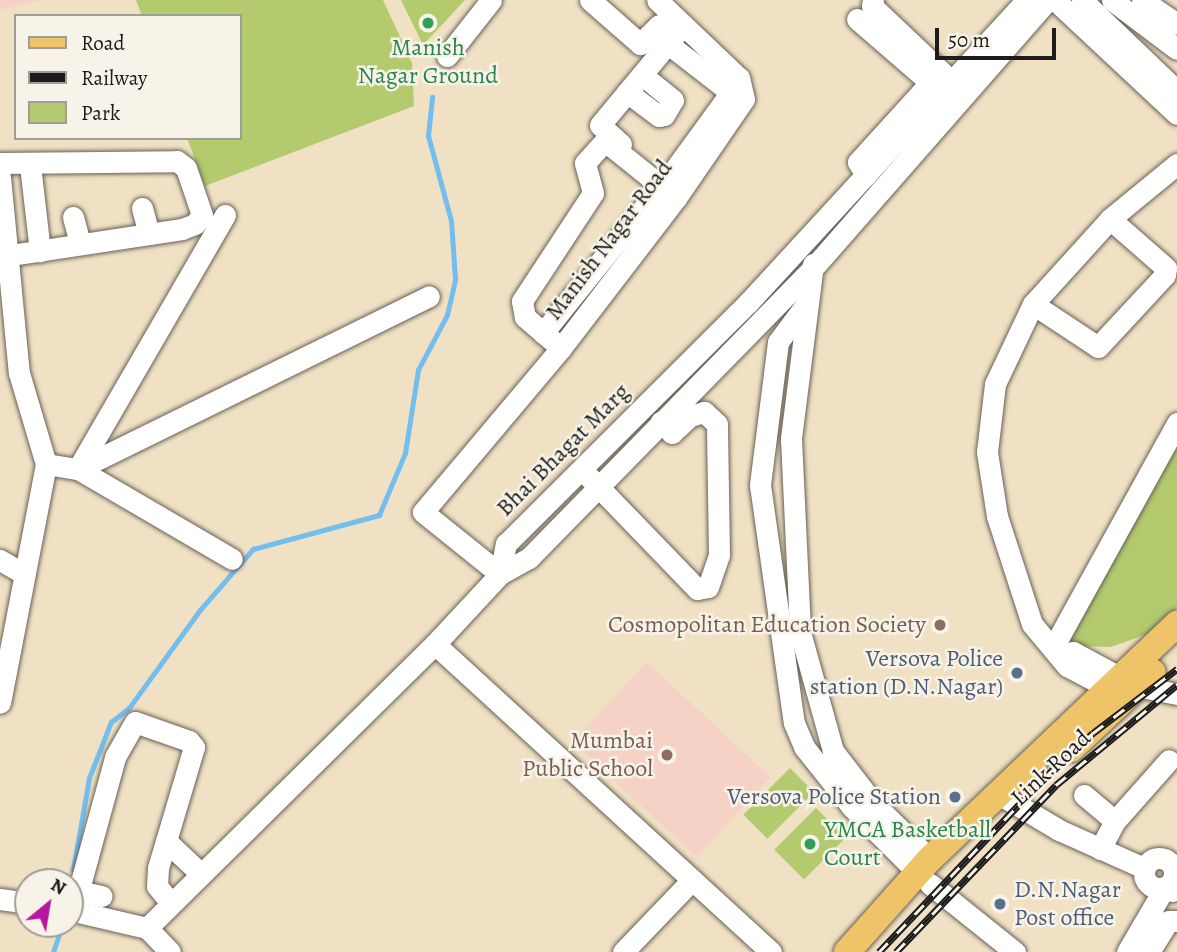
<!DOCTYPE html>
<style>
body{margin:0}
#map{position:relative;width:1177px;height:952px;overflow:hidden;background:#f1e1c4;font-family:Alegreya,serif}
div>[style]{position:absolute}
[style*='--x']{left:calc(var(--x)*1px);top:calc(var(--y)*1px);width:calc(var(--w)*1px);rotate:calc(var(--a)*1deg)}
.built>*{inset:0;background:#f6d1c5;transform-origin:0 0}
.green>*{inset:0;background:#b3ca6e;transform-origin:0 0}
.stream>*{height:4.5px;margin:-2.25px;padding:0 2.25px;transform-origin:2.25px;border-radius:2.25px;background:#74beed}
.roads{filter:drop-shadow(0 0 2px #676157) drop-shadow(0 0 2px #676157)}
.minor>*{height:21px;margin:-10.5px;padding:0 10.5px;transform-origin:10.5px;border-radius:10.5px;background:#fff}
.minor>.ring{margin:-10.5px;padding:0;box-sizing:content-box;background:none;border:21px solid #fff;border-radius:50%}
.major>*{height:26px;margin:-13px;padding:0 13px;transform-origin:13px;border-radius:13px;background:#efc469}
.rail>*{height:7px;margin-top:-3.5px;transform-origin:0;background:repeating-linear-gradient(90deg,#f7f3e8 0 13px,#1c1c1c 0 26px);box-sizing:border-box;border-block:2px solid #1c1c1c}
.dots>*{width:19px;height:19px;translate:-50% -50%;box-sizing:border-box;border:4px solid #f7f3e8;border-radius:50%}
span{translate:-50% -50%;white-space:nowrap;text-align:center;line-height:1.15;-webkit-text-stroke:5px #f7f3e8;paint-order:stroke}
.leisure-label{font-size:24px;color:#27864d}
.left{translate:0 -50%;text-align:left}
.street-label{font-size:24px;color:#1c1c1c}
.education-label{font-size:24px;color:#785e54}
.right{translate:-100% -50%;text-align:right}
.service-label{font-size:24px;color:#4e5e75}
.legend{position:absolute;left:14px;top:14px;width:228px;height:126px;box-sizing:border-box;background:#f7f3e8;border:2px solid #9f9d96;margin:0;padding:9px 12px;list-style:none;font-size:21px;color:#1c1c1c}
.legend li{display:flex;align-items:center;gap:14px;height:35px}
.legend b{width:35px;border:2px solid #9f9d96}
.north{position:absolute;left:14px;top:868px;width:70px;height:70px;box-sizing:border-box;background:#f7f3e8;border:2px solid #9f9d96;border-radius:50%;rotate:30deg;font-size:19px;font-weight:700;line-height:28px;text-align:center;color:#1c1c1c}
.north::after{content:'';display:block;margin:auto;width:24px;height:32px;background:#b5179e;clip-path:polygon(50% 0,100% 100%,50% 72%,0 100%)}
.scale{position:absolute;left:935px;top:28px;width:121px;height:32px;box-sizing:border-box;border:4px solid #1c1c1c;border-top:0;padding-left:9px;font-size:21px;line-height:24px;white-space:nowrap;color:#1c1c1c;-webkit-text-stroke:5px #f7f3e8;paint-order:stroke}
</style>
<div id="map">
<div class="built">
<i style="clip-path:polygon(0 0,41px 0,0 10px)"></i>
<i style="left:647px;top:662px;width:169px;height:109px;rotate:43deg"></i>
</div>
<div class="green">
<i style="clip-path:polygon(136px 0,383px 0,412px 63px,414px 106px,205px 186px,187px 138px,240px 138px,240px 16px,142px 16px)"></i>
<i style="clip-path:polygon(401px 0,465px 0,423px 45px)"></i>
<i style="clip-path:polygon(1177px 438px,1177px 608px,1147px 634px,1111px 647px,1072px 646px,1067px 639px)"></i>
<i style="left:790px;top:768px;width:34px;height:66px;rotate:45deg"></i>
<i style="left:816px;top:808px;width:42px;height:59px;rotate:45deg"></i>
</div>
<div class="stream">
<i style="--x:73;--y:870;--w:93;--a:-80.1"></i>
<i style="--x:89;--y:778;--w:60;--a:-68.6"></i>
<i style="--x:111;--y:722;--w:23;--a:-38"></i>
<i style="--x:129;--y:708;--w:121;--a:-54.1"></i>
<i style="--x:200;--y:610;--w:81;--a:-49"></i>
<i style="--x:253;--y:549;--w:131;--a:-15.1"></i>
<i style="--x:379;--y:515;--w:67;--a:-67.2"></i>
<i style="--x:405;--y:453;--w:84;--a:-81.1"></i>
<i style="--x:418;--y:370;--w:62;--a:-62.2"></i>
<i style="--x:447;--y:315;--w:37;--a:-77"></i>
<i style="--x:455;--y:279;--w:58;--a:-93.9"></i>
<i style="--x:451;--y:221;--w:88;--a:-105.1"></i>
<i style="--x:428;--y:136;--w:39;--a:-84"></i>
<i style="--x:53;--y:952;--w:21;--a:-71"></i>
</div>
<div class="roads">
<div class="minor">
<i style="--x:590;--y:0;--w:67;--a:41.3"></i>
<i style="--x:640;--y:44;--w:27;--a:-45"></i>
<i style="--x:873;--y:0;--w:6;--a:99"></i>
<i style="--x:872;--y:6;--w:110;--a:43.5"></i>
<i style="--x:1055;--y:0;--w:167;--a:43.1"></i>
<i style="--x:1082;--y:0;--w:132;--a:43.8"></i>
<i style="--x:1112;--y:0;--w:81;--a:37"></i>
<i style="--x:1142;--y:0;--w:42;--a:34.4"></i>
<i style="--x:857;--y:19;--w:110;--a:40.9"></i>
<i style="--x:447;--y:56;--w:71;--a:-51.8"></i>
<i style="--x:627;--y:92;--w:40;--a:37"></i>
<i style="--x:659;--y:116;--w:5;--a:-11"></i>
<i style="--x:664;--y:115;--w:17;--a:-59"></i>
<i style="--x:673;--y:100;--w:40;--a:-141"></i>
<i style="--x:621;--y:144;--w:28;--a:-138"></i>
<i style="--x:600;--y:125;--w:130;--a:-50.3"></i>
<i style="--x:0;--y:163;--w:177;--a:-0.6"></i>
<i style="--x:177;--y:161;--w:11;--a:38"></i>
<i style="--x:186;--y:168;--w:50;--a:71.2"></i>
<i style="--x:202;--y:215;--w:11;--a:128"></i>
<i style="--x:195;--y:224;--w:14;--a:159"></i>
<i style="--x:182;--y:229;--w:174;--a:171.4"></i>
<i style="--x:30;--y:165;--w:87;--a:83.4"></i>
<i style="--x:866;--y:175;--w:15;--a:-122"></i>
<i style="--x:858;--y:162;--w:107;--a:-47.7"></i>
<i style="--x:0;--y:177;--w:197;--a:84.5"></i>
<i style="--x:19;--y:373;--w:95;--a:73.5"></i>
<i style="--x:46;--y:464;--w:243;--a:100.9"></i>
<i style="--x:667;--y:180;--w:104;--a:-54"></i>
<i style="--x:728;--y:96;--w:9;--a:-111"></i>
<i style="--x:725;--y:88;--w:73;--a:-142.2"></i>
<i style="--x:142;--y:208;--w:27;--a:75"></i>
<i style="--x:225;--y:215;--w:293;--a:120.1"></i>
<i style="--x:78;--y:469;--w:178;--a:30.3"></i>
<i style="--x:73;--y:217;--w:28;--a:75"></i>
<i style="--x:813;--y:264;--w:176;--a:97.2"></i>
<i style="--x:791;--y:439;--w:193;--a:87.3"></i>
<i style="--x:800;--y:632;--w:123;--a:74.5"></i>
<i style="--x:833;--y:751;--w:67;--a:52.3"></i>
<i style="--x:874;--y:804;--w:78;--a:44.5"></i>
<i style="--x:807;--y:303;--w:49;--a:126.6"></i>
<i style="--x:778;--y:342;--w:144;--a:97.2"></i>
<i style="--x:760;--y:485;--w:240;--a:81.9"></i>
<i style="--x:794;--y:723;--w:26;--a:67"></i>
<i style="--x:804;--y:747;--w:77;--a:51.3"></i>
<i style="--x:852;--y:807;--w:92;--a:45"></i>
<i style="--x:1033;--y:304;--w:78;--a:33.5"></i>
<i style="--x:1098;--y:347;--w:98;--a:-47.1"></i>
<i style="--x:1165;--y:275;--w:7;--a:-82"></i>
<i style="--x:1166;--y:268;--w:74;--a:-138.8"></i>
<i style="--x:543;--y:333;--w:189;--a:-51.2"></i>
<i style="--x:561;--y:348;--w:48;--a:-139.3"></i>
<i style="--x:525;--y:317;--w:16;--a:-101"></i>
<i style="--x:522;--y:301;--w:129;--a:-56.7"></i>
<i style="--x:593;--y:193;--w:31;--a:-105"></i>
<i style="--x:585;--y:163;--w:30;--a:-48"></i>
<i style="--x:605;--y:141;--w:91;--a:38.8"></i>
<i style="--x:46;--y:464;--w:32;--a:9"></i>
<i style="--x:78;--y:469;--w:391;--a:-26.2"></i>
<i style="--x:589;--y:477;--w:156;--a:46"></i>
<i style="--x:697;--y:589;--w:11;--a:-10"></i>
<i style="--x:708;--y:587;--w:34;--a:-71"></i>
<i style="--x:719;--y:555;--w:131;--a:-90.9"></i>
<i style="--x:717;--y:424;--w:18;--a:-137"></i>
<i style="--x:704;--y:412;--w:15;--a:164"></i>
<i style="--x:690;--y:416;--w:25;--a:137"></i>
<i style="--x:672;--y:433;--w:16;--a:-135"></i>
<i style="--x:0;--y:560;--w:28;--a:30"></i>
<i style="--x:500;--y:574;--w:33;--a:-29"></i>
<i style="--x:529;--y:558;--w:406;--a:-45.6"></i>
<i style="--x:813;--y:268;--w:356;--a:-48.8"></i>
<i style="--x:500;--y:574;--w:99;--a:-141.2"></i>
<i style="--x:423;--y:512;--w:214;--a:-49.9"></i>
<i style="--x:561;--y:348;--w:189;--a:-52.5"></i>
<i style="--x:676;--y:198;--w:120;--a:-55.5"></i>
<i style="--x:744;--y:99;--w:22;--a:-103"></i>
<i style="--x:739;--y:78;--w:113;--a:-136.4"></i>
<i style="--x:1054;--y:646;--w:255;--a:-61.1"></i>
<i style="--x:1062;--y:655;--w:11;--a:-15"></i>
<i style="--x:1073;--y:652;--w:72;--a:28.4"></i>
<i style="--x:1136;--y:686;--w:42;--a:11"></i>
<i style="--x:1120;--y:694;--w:60;--a:-152.2"></i>
<i style="--x:1067;--y:666;--w:55;--a:-129.8"></i>
<i style="--x:1032;--y:624;--w:114;--a:-108"></i>
<i style="--x:997;--y:516;--w:65;--a:-98.9"></i>
<i style="--x:987;--y:452;--w:68;--a:-83.3"></i>
<i style="--x:995;--y:384;--w:89;--a:-64.6"></i>
<i style="--x:1033;--y:304;--w:115;--a:-47.8"></i>
<i style="--x:1110;--y:219;--w:87;--a:-39.4"></i>
<i style="--x:997;--y:793;--w:72;--a:30.8"></i>
<i style="--x:1059;--y:830;--w:93;--a:24.1"></i>
<i style="--x:1084;--y:795;--w:40;--a:40"></i>
<i style="--x:166;--y:841;--w:48;--a:43.3"></i>
<i style="--x:1100;--y:849;--w:32;--a:-62"></i>
<i style="--x:1115;--y:821;--w:81;--a:-48.5"></i>
<i class="ring" style="left:1144px;top:858px;width:9px;height:9px"></i>
<i style="--x:930;--y:884;--w:109;--a:38.7"></i>
<i style="--x:78;--y:891;--w:24;--a:12"></i>
<i style="--x:0;--y:899;--w:28;--a:8"></i>
<i style="--x:70;--y:910;--w:79;--a:13.2"></i>
<i style="--x:147;--y:928;--w:33;--a:46"></i>
<i style="--x:73;--y:911;--w:160;--a:-74.7"></i>
<i style="--x:115;--y:757;--w:40;--a:-60.3"></i>
<i style="--x:135;--y:722;--w:57;--a:19.4"></i>
<i style="--x:189;--y:741;--w:8;--a:50"></i>
<i style="--x:194;--y:747;--w:126;--a:106.6"></i>
<i style="--x:158;--y:868;--w:18;--a:93"></i>
<i style="--x:157;--y:886;--w:22;--a:51"></i>
<i style="--x:147;--y:928;--w:404;--a:-44.6"></i>
<i style="--x:623;--y:952;--w:100;--a:-46.2"></i>
<i style="--x:771;--y:952;--w:456;--a:-137.5"></i>
<i style="--x:435;--y:644;--w:96;--a:-47.1"></i>
<i style="--x:500;--y:574;--w:31;--a:-79"></i>
<i style="--x:506;--y:544;--w:342;--a:-44.9"></i>
<i style="--x:748;--y:303;--w:412;--a:-47.4"></i>
<i style="--x:1127;--y:952;--w:75;--a:-59.7"></i>
<i style="--x:1165;--y:887;--w:8;--a:30"></i>
<i style="--x:1149;--y:952;--w:36;--a:-58"></i>
<i style="--x:1168;--y:921;--w:9;--a:0"></i>
</div>
<div class="major">
<i style="--x:1071;--y:749;--w:112;--a:-43.2"></i>
<i style="--x:847;--y:952;--w:125;--a:-48.3"></i>
<i style="--x:930;--y:859;--w:341;--a:-43.6"></i>
</div>
</div>
<div class="rail">
<i style="--x:879;--y:952;--w:244;--a:-46.5"></i>
<i style="--x:1047;--y:775;--w:62;--a:-42.4"></i>
<i style="--x:1093;--y:733;--w:106;--a:-37.3"></i>
<i style="--x:896;--y:952;--w:231;--a:-46.2"></i>
<i style="--x:1056;--y:785;--w:157;--a:-39.6"></i>
</div>
<div class="dots">
<i style="left:428px;top:23px;background:#2e9e5b"></i>
<i style="left:940px;top:625px;background:#8d6e63"></i>
<i style="left:1017px;top:673px;background:#5c6f8a"></i>
<i style="left:667px;top:755px;background:#8d6e63"></i>
<i style="left:955px;top:797px;background:#5c6f8a"></i>
<i style="left:810px;top:844px;background:#2e9e5b"></i>
<i style="left:1000px;top:904px;background:#5c6f8a"></i>
</div>
<div class="leisure-label">
<span style="left:428px;top:62px">Manish<br>Nagar Ground</span>
<span class="left" style="left:824px;top:844px">YMCA Basketball<br>Court</span>
</div>
<div class="street-label">
<span style="left:609px;top:240px;rotate:-53deg">Manish Nagar Road</span>
<span style="left:563px;top:450px;rotate:-45deg">Bhai Bhagat Marg</span>
<span style="left:1051px;top:768px;rotate:-43deg">Link Road</span>
</div>
<div class="education-label">
<span class="right" style="left:926px;top:625px">Cosmopolitan Education Society</span>
<span class="right" style="left:653px;top:755px">Mumbai<br>Public School</span>
</div>
<div class="service-label">
<span class="right" style="left:1003px;top:673px">Versova Police<br>station (D.N.Nagar)</span>
<span class="right" style="left:941px;top:797px">Versova Police Station</span>
<span class="left" style="left:1014px;top:904px">D.N.Nagar<br>Post office</span>
</div>
<ul class="legend">
<li><b style="height:9px;background:#efc469"></b>Road</li>
<li><b style="height:9px;background:#1c1c1c"></b>Railway</li>
<li><b style="height:19px;background:#b3ca6e"></b>Park</li>
</ul>
<div class="north">N</div>
<div class="scale">50 m</div>
</div>
